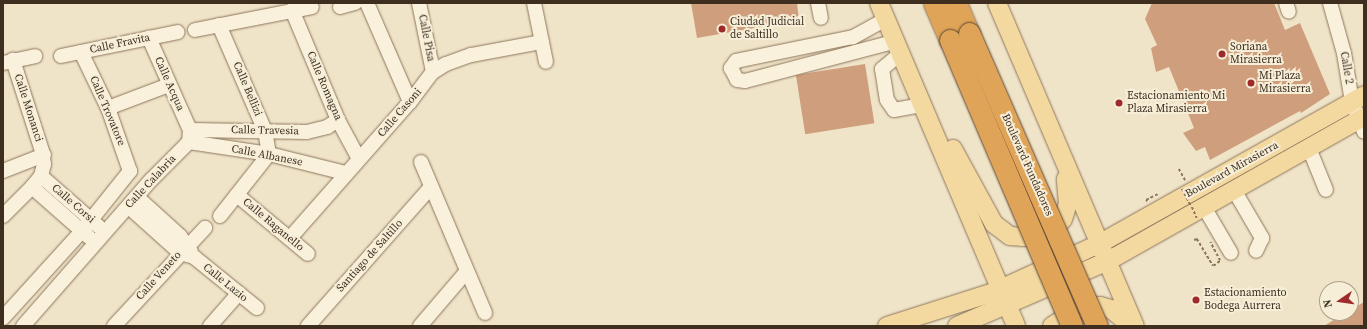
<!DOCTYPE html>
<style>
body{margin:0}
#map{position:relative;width:1367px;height:329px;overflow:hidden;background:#f0e4c8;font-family:"Source Serif 4",serif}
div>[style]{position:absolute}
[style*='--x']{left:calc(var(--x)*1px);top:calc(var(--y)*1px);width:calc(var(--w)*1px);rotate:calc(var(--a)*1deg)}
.building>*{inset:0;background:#cf9f7d;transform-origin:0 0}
.path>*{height:1.5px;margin-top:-0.75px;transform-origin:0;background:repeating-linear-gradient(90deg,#8d765c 0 3px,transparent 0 5px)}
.roads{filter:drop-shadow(0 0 1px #8d765c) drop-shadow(0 0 1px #8d765c)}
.minor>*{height:14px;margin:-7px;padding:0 7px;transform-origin:7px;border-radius:7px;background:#faf1dc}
.major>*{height:18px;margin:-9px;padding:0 9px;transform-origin:9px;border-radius:9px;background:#f3d9a0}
.highway>*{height:21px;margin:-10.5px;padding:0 10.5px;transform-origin:10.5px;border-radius:10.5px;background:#e0a458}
.path-bridge>*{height:1.5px;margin-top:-0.75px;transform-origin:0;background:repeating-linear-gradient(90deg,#8d765c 0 3px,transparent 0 5px)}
.bridges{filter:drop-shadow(0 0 1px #5b4430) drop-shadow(0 0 1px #5b4430)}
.highway-bridge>*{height:21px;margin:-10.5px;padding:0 10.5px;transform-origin:10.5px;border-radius:10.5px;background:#e0a458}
.dots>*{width:11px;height:11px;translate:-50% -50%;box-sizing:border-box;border:2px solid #f7eed8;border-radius:50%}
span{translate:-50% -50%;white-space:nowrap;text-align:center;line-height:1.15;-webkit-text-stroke:4px #f7eed8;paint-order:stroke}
.poi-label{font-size:11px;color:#3d2e20}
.left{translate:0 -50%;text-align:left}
.street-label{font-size:11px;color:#3d2e20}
.frame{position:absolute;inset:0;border:4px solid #3d2e20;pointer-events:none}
.north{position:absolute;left:1319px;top:281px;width:40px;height:40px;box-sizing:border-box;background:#f7eed8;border:1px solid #ada18e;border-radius:50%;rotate:257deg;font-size:11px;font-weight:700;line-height:16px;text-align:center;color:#3d2e20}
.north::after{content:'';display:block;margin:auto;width:14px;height:18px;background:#9e2a2b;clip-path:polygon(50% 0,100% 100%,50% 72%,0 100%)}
</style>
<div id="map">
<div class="building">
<i style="clip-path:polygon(691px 3px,797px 3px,799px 20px,697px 38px)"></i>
<i style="clip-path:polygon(1152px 3px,1274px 3px,1285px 30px,1300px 23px,1330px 94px,1301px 113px,1300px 111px,1210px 160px,1205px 147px,1196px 151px,1183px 133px,1194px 128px,1169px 67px,1156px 72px,1151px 48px,1157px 45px,1145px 19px)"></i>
<i style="left:865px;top:64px;width:60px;height:70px;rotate:81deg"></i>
<i style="clip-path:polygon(1364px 302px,1364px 326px,1324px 326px,1345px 313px,1351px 313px,1351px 310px)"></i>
</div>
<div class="path">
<i style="--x:1179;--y:169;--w:13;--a:61"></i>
<i style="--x:1147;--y:202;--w:2;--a:-117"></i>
<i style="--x:1146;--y:200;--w:13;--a:-27"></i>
<i style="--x:1194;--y:240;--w:3;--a:-18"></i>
<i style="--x:1197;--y:239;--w:31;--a:59"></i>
<i style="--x:1213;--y:266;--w:9;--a:-36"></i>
<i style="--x:1220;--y:261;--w:21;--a:-118"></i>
</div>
<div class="roads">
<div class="minor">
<i style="--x:367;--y:3;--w:108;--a:66.5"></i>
<i style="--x:419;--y:3;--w:70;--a:78.5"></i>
<i style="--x:534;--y:3;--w:60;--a:78.5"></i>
<i style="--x:818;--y:3;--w:15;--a:79"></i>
<i style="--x:1286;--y:3;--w:9;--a:72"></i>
<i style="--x:1330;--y:3;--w:52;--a:74.4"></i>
<i style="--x:1344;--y:53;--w:50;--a:80.7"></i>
<i style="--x:1352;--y:102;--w:32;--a:68"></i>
<i style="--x:340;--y:7;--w:16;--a:-15"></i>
<i style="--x:292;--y:10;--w:119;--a:67.3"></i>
<i style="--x:338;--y:120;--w:44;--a:61.7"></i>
<i style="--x:886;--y:19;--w:38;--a:151"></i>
<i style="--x:853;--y:37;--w:119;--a:168.4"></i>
<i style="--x:736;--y:61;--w:9;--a:126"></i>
<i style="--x:731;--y:68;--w:13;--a:63"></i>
<i style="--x:737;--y:80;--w:8;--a:7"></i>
<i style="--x:745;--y:81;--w:156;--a:-14.8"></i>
<i style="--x:219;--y:25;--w:116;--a:66.5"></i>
<i style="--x:265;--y:131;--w:23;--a:80"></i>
<i style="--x:269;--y:154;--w:79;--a:128.3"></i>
<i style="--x:195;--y:30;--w:119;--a:-11.1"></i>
<i style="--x:81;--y:52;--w:62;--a:64.3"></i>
<i style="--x:108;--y:108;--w:67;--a:70.8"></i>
<i style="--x:901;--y:53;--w:25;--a:140"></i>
<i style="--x:882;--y:69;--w:31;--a:81"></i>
<i style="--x:887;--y:100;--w:12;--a:55"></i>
<i style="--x:894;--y:110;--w:29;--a:-10"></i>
<i style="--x:61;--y:56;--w:119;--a:-11.6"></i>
<i style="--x:3;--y:63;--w:33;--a:-12"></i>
<i style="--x:108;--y:108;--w:65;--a:-20.7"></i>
<i style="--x:190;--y:130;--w:117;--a:1"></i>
<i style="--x:307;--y:132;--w:21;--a:-14"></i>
<i style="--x:327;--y:127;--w:13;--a:-32"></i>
<i style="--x:189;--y:142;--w:81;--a:8.5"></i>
<i style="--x:269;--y:154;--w:78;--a:14"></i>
<i style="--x:1309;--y:148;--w:45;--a:68"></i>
<i style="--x:421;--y:162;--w:164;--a:67"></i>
<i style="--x:3;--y:171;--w:44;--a:-21.3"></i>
<i style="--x:41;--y:176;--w:77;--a:41.3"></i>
<i style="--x:32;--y:187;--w:76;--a:41.3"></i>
<i style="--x:1234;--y:190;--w:56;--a:59.7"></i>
<i style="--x:1262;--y:238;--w:14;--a:115"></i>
<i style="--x:237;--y:195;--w:92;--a:39.7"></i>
<i style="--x:137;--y:197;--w:58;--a:42.2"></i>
<i style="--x:180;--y:236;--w:19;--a:55"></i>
<i style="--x:129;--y:207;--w:69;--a:42"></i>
<i style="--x:180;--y:253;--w:15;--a:16"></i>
<i style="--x:194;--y:257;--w:81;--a:39"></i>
<i style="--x:1204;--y:207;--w:53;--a:59.6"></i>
<i style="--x:3;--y:216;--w:41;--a:-45"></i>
<i style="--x:32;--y:187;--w:14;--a:-51"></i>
<i style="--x:41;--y:176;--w:12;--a:-76"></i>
<i style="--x:44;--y:164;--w:13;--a:-99"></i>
<i style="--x:42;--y:151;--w:96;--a:-107.7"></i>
<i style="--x:290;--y:238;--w:181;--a:-48.6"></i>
<i style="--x:410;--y:102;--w:38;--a:-53"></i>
<i style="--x:433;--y:72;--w:15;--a:-32"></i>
<i style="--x:446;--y:64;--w:27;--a:-20"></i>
<i style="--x:471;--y:55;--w:72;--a:-10.4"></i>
<i style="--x:3;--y:318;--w:118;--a:-47.8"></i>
<i style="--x:82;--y:231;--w:77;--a:-51.3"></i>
<i style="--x:23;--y:326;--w:194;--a:-48.8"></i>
<i style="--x:151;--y:180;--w:54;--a:-45"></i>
<i style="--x:189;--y:142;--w:12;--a:-85"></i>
<i style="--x:190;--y:130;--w:101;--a:-114"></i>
<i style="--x:114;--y:326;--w:134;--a:-47.1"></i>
<i style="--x:210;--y:326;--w:44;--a:-48.7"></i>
<i style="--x:308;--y:326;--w:186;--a:-48.5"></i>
<i style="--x:420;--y:326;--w:72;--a:-49.5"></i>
</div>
<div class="major">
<i style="--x:879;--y:3;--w:351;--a:67"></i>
<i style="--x:997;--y:3;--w:351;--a:66.9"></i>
<i style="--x:953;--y:149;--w:85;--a:61.3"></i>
<i style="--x:994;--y:224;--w:20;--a:37"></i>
<i style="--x:1010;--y:236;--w:14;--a:4"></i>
<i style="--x:1024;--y:237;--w:12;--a:-14"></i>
<i style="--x:1036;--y:234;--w:23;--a:-23"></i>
<i style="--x:1057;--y:225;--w:8;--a:-45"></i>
<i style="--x:1063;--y:219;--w:16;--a:-72"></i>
<i style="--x:1068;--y:204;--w:25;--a:-95"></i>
<i style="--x:887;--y:326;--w:112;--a:-17.6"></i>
<i style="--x:994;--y:292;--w:115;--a:-24.6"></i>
<i style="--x:1099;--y:244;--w:304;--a:-29.3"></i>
<i style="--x:957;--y:326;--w:164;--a:-23.3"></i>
<i style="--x:1108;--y:261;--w:294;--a:-29.4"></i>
<i style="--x:1052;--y:326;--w:31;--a:-33"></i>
<i style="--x:1078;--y:309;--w:22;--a:-8"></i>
<i style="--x:1100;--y:306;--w:11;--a:15"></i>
<i style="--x:1111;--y:309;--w:26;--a:40"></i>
</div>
<div class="highway">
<i style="--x:934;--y:3;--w:40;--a:66.6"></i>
<i style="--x:956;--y:3;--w:33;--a:67"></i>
</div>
</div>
<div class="path-bridge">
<i style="--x:1182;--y:189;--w:19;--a:62"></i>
<i style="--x:1192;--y:207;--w:12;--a:66"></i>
</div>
<div class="bridges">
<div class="highway-bridge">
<i style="--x:969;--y:33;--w:320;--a:66.4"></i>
<i style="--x:950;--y:40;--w:311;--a:66.9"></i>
</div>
</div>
<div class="dots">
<i style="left:722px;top:29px;background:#9e2a2b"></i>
<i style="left:1222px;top:54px;background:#9e2a2b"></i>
<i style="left:1251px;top:83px;background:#9e2a2b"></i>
<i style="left:1119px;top:103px;background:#9e2a2b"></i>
<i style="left:1196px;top:300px;background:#9e2a2b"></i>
</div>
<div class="poi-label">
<span class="left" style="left:730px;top:29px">Ciudad Judicial<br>de Saltillo</span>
<span class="left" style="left:1230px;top:54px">Soriana<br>Mirasierra</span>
<span class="left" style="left:1259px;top:83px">Mi Plaza<br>Mirasierra</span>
<span class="left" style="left:1127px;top:103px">Estacionamiento Mi<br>Plaza Mirasierra</span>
<span class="left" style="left:1204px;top:300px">Estacionamiento<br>Bodega Aurrera</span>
</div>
<div class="street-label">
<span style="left:426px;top:38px;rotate:79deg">Calle Pisa</span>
<span style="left:120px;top:44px;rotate:-12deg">Calle Fravita</span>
<span style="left:1346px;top:68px;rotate:80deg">Calle 2</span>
<span style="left:169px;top:84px;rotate:66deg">Calle Acqua</span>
<span style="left:324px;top:86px;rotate:67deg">Calle Romagna</span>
<span style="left:247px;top:89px;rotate:67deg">Calle Bellizi</span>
<span style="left:28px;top:108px;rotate:72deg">Calle Monanci</span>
<span style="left:107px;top:111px;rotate:67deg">Calle Trovatore</span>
<span style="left:400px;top:113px;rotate:-49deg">Calle Casoni</span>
<span style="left:265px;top:131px;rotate:1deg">Calle Travesia</span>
<span style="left:267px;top:156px;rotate:11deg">Calle Albanese</span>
<span style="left:1027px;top:165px;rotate:66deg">Boulevard Fundadores</span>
<span style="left:1232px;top:170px;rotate:-29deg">Boulevard Mirasierra</span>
<span style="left:151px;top:182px;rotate:-47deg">Calle Calabria</span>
<span style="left:73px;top:204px;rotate:41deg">Calle Corsi</span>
<span style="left:273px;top:225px;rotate:40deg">Calle Raganello</span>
<span style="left:370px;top:256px;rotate:-48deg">Santiago de Saltillo</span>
<span style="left:159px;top:276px;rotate:-48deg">Calle Veneto</span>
<span style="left:225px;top:283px;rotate:39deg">Calle Lazio</span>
</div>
<div class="frame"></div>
<div class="north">N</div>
</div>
